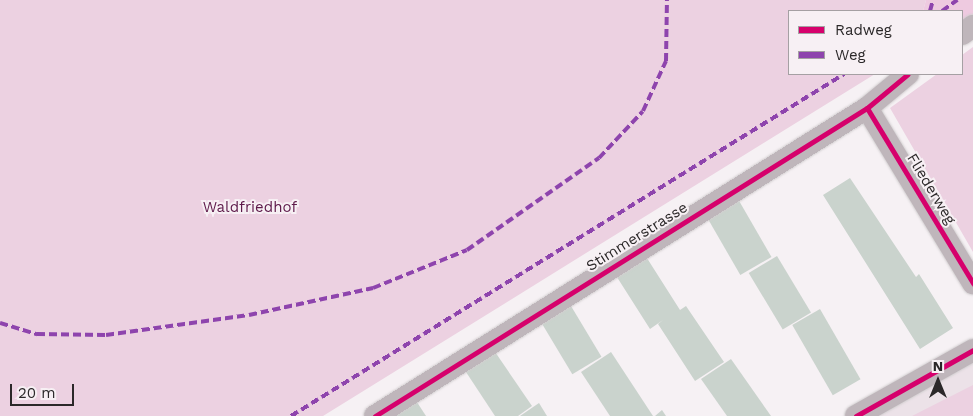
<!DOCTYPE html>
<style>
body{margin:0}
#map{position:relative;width:973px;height:416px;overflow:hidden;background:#f6f1f4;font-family:"Work Sans",sans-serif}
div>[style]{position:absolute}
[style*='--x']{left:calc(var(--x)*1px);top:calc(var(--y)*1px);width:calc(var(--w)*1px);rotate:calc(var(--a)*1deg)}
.built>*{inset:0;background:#ece2e8}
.green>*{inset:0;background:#ecd1e1}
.forest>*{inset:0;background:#eecae0}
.building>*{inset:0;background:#cad3cd;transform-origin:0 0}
.roads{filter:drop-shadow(0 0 1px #d1cecf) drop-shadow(0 0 1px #d1cecf)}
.street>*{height:22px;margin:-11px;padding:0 11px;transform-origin:11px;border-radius:11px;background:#bfb6bb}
.quiet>*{height:4px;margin-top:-2px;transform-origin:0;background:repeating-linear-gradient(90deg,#8e44ad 0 8px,transparent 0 12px)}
.cycleway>*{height:5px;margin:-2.5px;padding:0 2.5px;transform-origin:2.5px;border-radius:2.5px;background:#d6006c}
span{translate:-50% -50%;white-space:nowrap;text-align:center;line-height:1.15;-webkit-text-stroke:4px #f7f0f4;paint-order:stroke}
.street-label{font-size:15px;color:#2b2829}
.park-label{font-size:15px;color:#5e194a}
.legend{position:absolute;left:788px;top:10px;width:175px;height:65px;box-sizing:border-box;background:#f7f0f4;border:1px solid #a5a0a3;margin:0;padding:6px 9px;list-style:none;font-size:15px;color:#2b2829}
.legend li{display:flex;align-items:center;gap:10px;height:25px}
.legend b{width:25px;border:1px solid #a5a0a3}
.north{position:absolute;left:913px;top:356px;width:50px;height:50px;-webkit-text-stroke:4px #f7f0f4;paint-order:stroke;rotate:0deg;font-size:14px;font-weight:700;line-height:20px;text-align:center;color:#2b2829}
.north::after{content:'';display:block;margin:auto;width:18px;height:22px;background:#2b2829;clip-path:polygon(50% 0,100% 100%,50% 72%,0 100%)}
.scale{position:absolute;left:10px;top:384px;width:64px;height:22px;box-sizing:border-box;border:2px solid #2b2829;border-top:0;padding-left:6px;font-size:15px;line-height:18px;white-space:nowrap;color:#2b2829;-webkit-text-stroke:4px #f7f0f4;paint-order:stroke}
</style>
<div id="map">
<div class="built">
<i style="clip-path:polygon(973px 362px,973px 416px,868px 416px)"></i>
</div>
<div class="green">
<i style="clip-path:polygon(0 0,926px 0,923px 11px,789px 11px,789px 74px,875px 74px,323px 416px,0 416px)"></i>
<i style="clip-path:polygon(973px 47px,973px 252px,890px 108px,937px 74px,962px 74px,962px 55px)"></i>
<i style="clip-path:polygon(973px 385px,973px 416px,912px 416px)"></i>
</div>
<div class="forest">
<i style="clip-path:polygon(926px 0,973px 0,973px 14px,962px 21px,962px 11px,923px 11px)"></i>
</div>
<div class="building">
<i style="clip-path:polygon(850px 178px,916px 277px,919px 274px,953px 328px,920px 349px,823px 195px)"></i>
<i style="left:738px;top:199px;width:67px;height:36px;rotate:60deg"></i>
<i style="clip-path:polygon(645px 255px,680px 310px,686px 306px,724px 362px,695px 381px,658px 324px,663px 320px,650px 329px,615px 274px)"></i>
<i style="left:777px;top:256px;width:66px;height:33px;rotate:59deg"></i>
<i style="left:568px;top:301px;width:65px;height:34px;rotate:59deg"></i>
<i style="left:820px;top:309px;width:81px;height:32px;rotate:60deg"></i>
<i style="clip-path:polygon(491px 346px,532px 406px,518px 416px,495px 416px,462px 366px)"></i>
<i style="clip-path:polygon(611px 352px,653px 416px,610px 416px,581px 372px)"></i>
<i style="clip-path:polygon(731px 359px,771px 416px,727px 416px,701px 379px)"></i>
<i style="clip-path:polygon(413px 396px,426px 416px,383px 416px)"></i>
<i style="clip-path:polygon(539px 403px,547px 416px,520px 416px)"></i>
<i style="clip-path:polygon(662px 410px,666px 416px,655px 416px)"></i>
</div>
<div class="roads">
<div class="street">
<i style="--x:962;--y:34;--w:14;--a:-36"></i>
<i style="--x:867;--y:108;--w:205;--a:58.8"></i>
<i style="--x:375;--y:416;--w:580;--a:-32.05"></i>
<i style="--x:867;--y:108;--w:53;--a:-39.7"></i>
<i style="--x:856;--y:416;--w:134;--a:-29.4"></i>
</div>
</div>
<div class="quiet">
<i style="--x:930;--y:11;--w:11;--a:-75"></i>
<i style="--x:942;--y:11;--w:19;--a:-36"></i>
<i style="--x:0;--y:323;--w:39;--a:17"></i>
<i style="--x:37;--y:334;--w:69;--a:0.8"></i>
<i style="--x:106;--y:335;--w:144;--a:-8"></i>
<i style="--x:249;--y:315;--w:127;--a:-12.3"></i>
<i style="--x:373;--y:288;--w:101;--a:-22"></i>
<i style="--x:467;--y:250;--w:161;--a:-34.9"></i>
<i style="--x:599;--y:158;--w:64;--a:-46.9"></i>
<i style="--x:643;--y:111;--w:55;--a:-65.3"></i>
<i style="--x:666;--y:61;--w:61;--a:-89.1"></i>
<i style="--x:291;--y:416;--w:650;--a:-31.73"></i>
</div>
<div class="cycleway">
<i style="--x:867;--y:108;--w:205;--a:58.8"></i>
<i style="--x:375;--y:416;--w:580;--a:-32.05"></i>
<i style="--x:867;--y:108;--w:53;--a:-39.7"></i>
<i style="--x:856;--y:416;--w:134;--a:-29.4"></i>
</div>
<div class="street-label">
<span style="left:931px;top:189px;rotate:59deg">Fliederweg</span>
<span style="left:637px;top:237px;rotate:-32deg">Stimmerstrasse</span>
</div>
<div class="park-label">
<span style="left:250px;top:208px">Waldfriedhof</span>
</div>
<ul class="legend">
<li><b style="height:6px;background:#d6006c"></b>Radweg</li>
<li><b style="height:6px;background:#8e44ad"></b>Weg</li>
</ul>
<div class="north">N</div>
<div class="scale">20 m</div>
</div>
